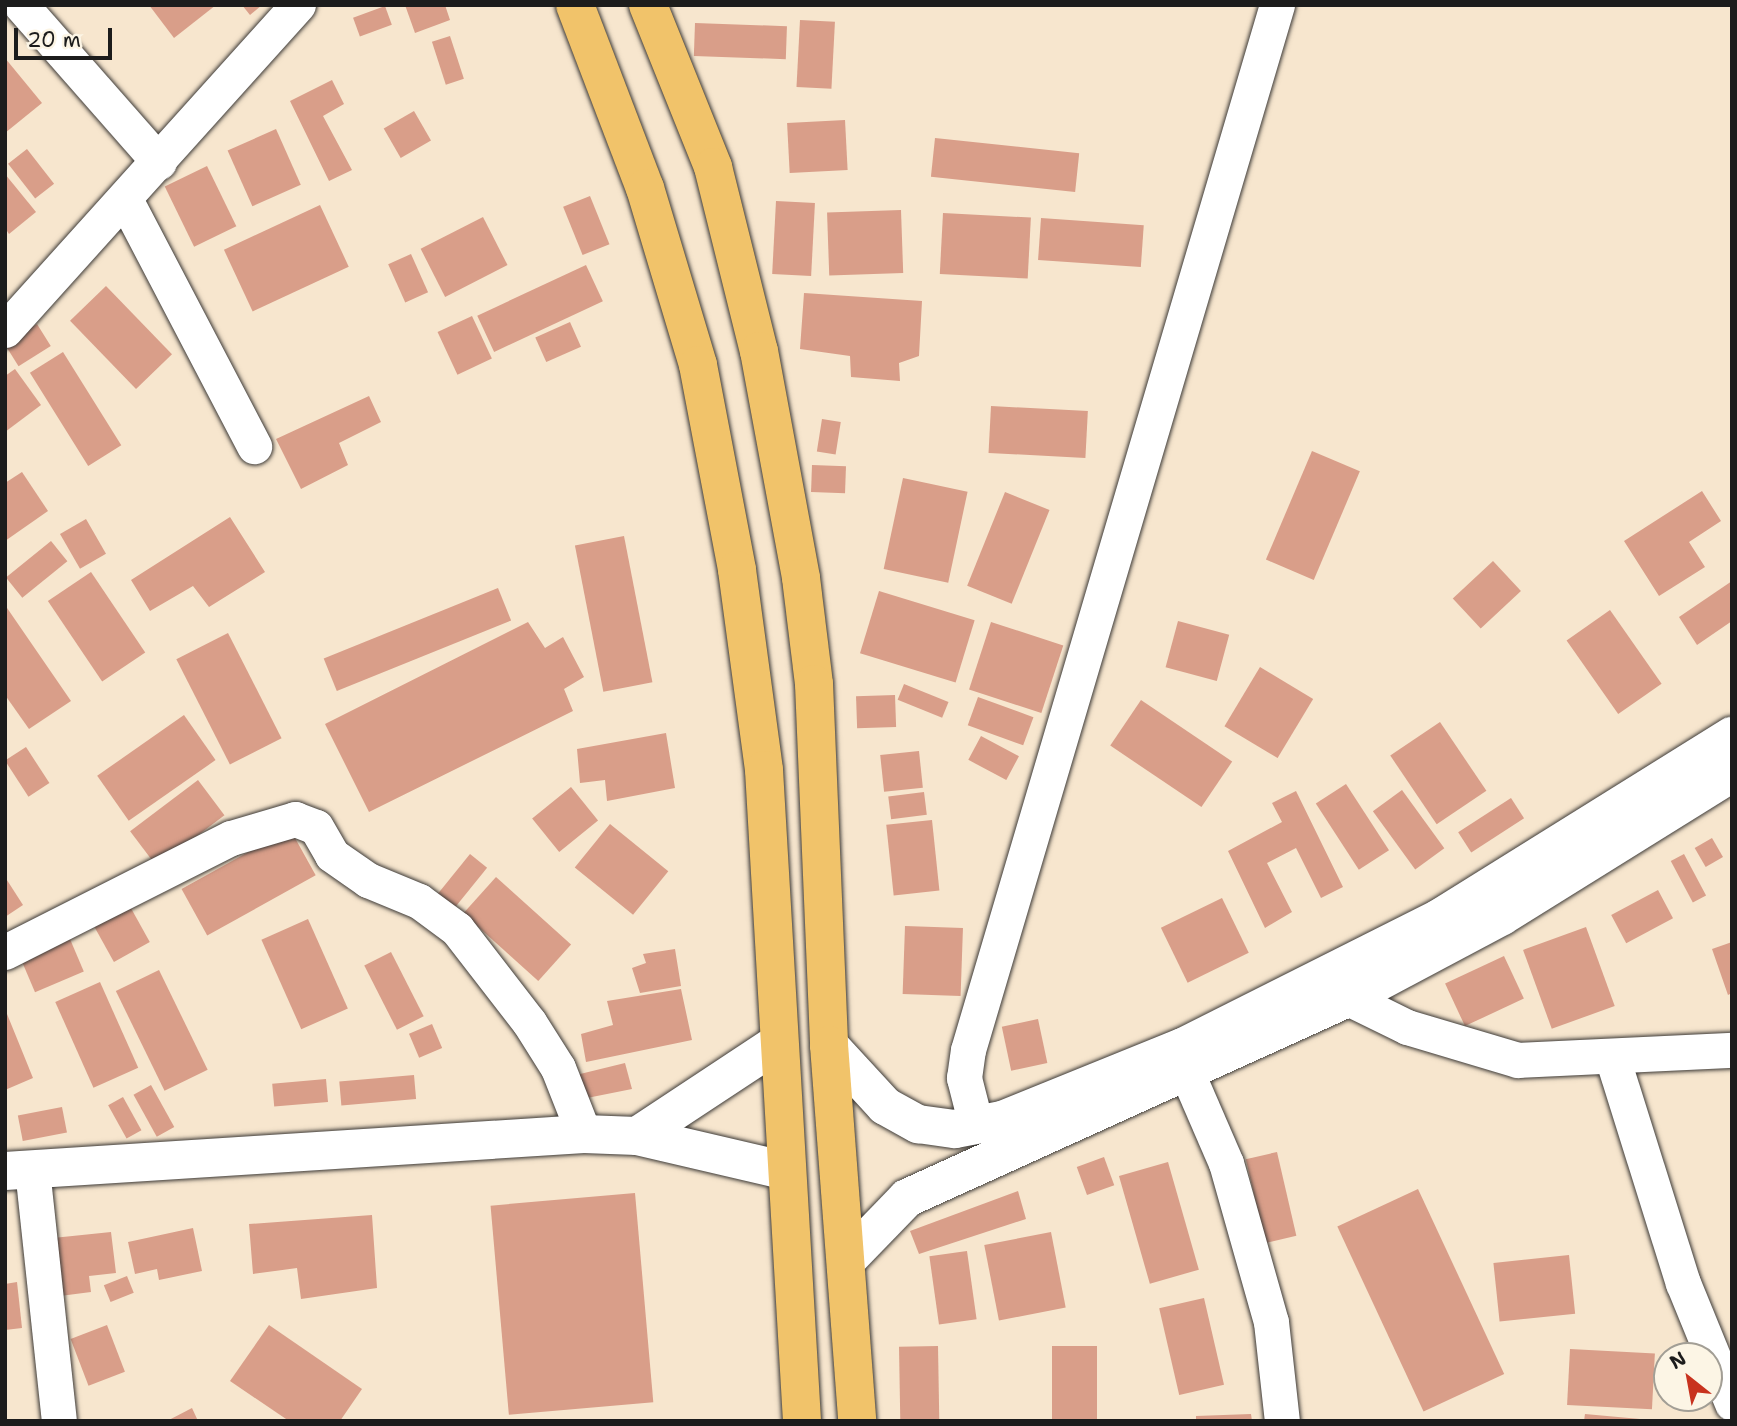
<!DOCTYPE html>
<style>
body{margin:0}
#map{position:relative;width:1737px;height:1426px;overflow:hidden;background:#f7e6ce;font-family:"Shantell Sans",sans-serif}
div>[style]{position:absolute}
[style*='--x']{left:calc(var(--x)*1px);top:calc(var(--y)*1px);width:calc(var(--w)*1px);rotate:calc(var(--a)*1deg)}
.building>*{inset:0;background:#d99e89;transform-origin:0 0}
.roads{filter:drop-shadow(0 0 2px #3d3a37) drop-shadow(0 0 2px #3d3a37)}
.minor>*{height:35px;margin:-17.5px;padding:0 17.5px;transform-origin:17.5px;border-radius:17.5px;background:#fff}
.tertiary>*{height:38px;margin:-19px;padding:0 19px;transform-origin:19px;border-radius:19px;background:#fff}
.trunk>*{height:38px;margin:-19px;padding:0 19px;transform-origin:19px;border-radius:19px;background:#f1c36a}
span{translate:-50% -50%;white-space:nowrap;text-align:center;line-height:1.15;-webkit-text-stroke:6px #fcf5e5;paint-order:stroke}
.frame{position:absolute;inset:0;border:7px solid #1c1c1c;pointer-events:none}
.north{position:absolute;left:1653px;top:1342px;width:70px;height:70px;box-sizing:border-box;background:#fcf5e5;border:2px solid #a29e95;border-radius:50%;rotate:329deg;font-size:19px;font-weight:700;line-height:28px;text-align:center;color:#1c1c1c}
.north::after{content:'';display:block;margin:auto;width:24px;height:32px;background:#c8321e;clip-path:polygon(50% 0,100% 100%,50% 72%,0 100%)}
.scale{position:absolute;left:14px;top:28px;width:98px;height:32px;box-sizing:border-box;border:4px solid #1c1c1c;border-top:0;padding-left:9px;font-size:21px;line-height:24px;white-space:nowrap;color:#1c1c1c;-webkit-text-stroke:5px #fcf5e5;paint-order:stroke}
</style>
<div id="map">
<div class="building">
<i style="clip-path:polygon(149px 5px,216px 5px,174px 38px)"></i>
<i style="clip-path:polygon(242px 5px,262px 5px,250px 15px)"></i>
<i style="clip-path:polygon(405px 5px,445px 5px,450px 20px,415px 33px)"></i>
<i style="left:385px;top:6px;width:20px;height:34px;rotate:70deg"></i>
<i style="left:800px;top:20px;width:35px;height:67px;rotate:3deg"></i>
<i style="left:695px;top:23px;width:92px;height:33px;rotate:2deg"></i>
<i style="left:450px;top:36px;width:45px;height:19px;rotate:72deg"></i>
<i style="clip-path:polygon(5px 58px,42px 103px,5px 133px)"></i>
<i style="clip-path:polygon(332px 80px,344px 104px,323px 116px,352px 170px,329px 181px,290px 101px)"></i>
<i style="left:414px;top:111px;width:34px;height:35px;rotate:60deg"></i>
<i style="left:845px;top:120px;width:50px;height:58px;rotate:87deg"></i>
<i style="left:276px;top:129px;width:61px;height:53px;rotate:66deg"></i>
<i style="left:935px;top:138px;width:145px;height:39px;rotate:6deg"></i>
<i style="left:27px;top:149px;width:44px;height:24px;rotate:52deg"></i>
<i style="left:207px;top:166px;width:67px;height:47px;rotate:64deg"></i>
<i style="clip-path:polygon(5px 174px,36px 212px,9px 234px,5px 228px)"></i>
<i style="left:590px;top:196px;width:52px;height:29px;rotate:68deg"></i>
<i style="left:776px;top:201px;width:39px;height:73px;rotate:3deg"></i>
<i style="left:320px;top:205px;width:68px;height:106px;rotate:65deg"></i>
<i style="left:901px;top:210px;width:63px;height:74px;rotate:88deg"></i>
<i style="left:943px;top:213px;width:88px;height:61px;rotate:3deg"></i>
<i style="left:483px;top:217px;width:54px;height:70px;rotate:63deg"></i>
<i style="left:1041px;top:218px;width:103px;height:42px;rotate:4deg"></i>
<i style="left:411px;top:254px;width:42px;height:25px;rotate:66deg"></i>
<i style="left:586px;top:265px;width:40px;height:120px;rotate:65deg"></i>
<i style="left:106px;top:286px;width:95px;height:50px;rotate:46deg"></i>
<i style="clip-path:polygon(804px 293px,922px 301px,919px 356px,899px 363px,900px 381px,851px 377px,850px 356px,800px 349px)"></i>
<i style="left:472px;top:316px;width:47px;height:38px;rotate:65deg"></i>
<i style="left:570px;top:322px;width:27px;height:38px;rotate:66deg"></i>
<i style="left:37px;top:324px;width:26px;height:38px;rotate:58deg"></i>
<i style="left:63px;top:352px;width:110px;height:39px;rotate:58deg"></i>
<i style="clip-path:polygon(15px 369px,41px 405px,5px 432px,5px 376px)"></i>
<i style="clip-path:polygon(369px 396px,381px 422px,339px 443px,348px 465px,301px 489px,276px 439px)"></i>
<i style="left:991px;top:406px;width:97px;height:47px;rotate:3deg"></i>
<i style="left:822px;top:419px;width:19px;height:33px;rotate:9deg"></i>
<i style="left:1312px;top:451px;width:52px;height:118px;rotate:23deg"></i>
<i style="left:812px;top:465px;width:34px;height:27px;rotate:2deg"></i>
<i style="clip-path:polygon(22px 472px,48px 511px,5px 541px,5px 483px)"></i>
<i style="left:903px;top:478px;width:66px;height:93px;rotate:12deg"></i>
<i style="clip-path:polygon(1702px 491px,1721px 521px,1689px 542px,1705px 567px,1659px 596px,1624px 541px)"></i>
<i style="left:1005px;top:492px;width:48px;height:101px;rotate:22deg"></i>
<i style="clip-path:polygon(230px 517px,265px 572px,209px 607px,193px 586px,150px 611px,131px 580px)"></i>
<i style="left:86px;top:519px;width:40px;height:30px;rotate:60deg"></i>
<i style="left:624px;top:536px;width:149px;height:50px;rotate:79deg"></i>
<i style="left:51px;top:541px;width:26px;height:58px;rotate:51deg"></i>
<i style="left:1493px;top:561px;width:41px;height:55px;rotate:47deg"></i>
<i style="left:91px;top:572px;width:97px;height:52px;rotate:56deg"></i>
<i style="clip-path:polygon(1732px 581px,1732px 621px,1697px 645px,1679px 617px)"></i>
<i style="left:498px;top:588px;width:35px;height:188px;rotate:68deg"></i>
<i style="left:879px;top:591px;width:100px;height:65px;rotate:17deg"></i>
<i style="clip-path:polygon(5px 605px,71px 701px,29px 729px,5px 695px)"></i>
<i style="left:1610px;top:610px;width:90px;height:53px;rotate:55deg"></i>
<i style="left:1178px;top:621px;width:53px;height:48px;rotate:15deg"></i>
<i style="clip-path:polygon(528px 622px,545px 648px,563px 637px,584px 677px,564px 689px,573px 711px,369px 812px,325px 724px)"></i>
<i style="left:991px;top:622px;width:76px;height:71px;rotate:18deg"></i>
<i style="left:228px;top:633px;width:118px;height:58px;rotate:63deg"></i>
<i style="left:1260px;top:667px;width:62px;height:69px;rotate:31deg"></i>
<i style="left:904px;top:684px;width:48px;height:17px;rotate:22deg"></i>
<i style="left:895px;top:695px;width:32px;height:39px;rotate:88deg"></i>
<i style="left:978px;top:697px;width:59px;height:30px;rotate:20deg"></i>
<i style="left:1141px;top:700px;width:110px;height:55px;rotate:34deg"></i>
<i style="left:184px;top:715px;width:55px;height:106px;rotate:55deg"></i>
<i style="left:1440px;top:722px;width:83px;height:60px;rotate:56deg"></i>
<i style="clip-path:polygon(666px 733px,675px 788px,607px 801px,605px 780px,580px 783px,577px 749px)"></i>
<i style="left:981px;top:736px;width:43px;height:27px;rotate:28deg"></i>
<i style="left:26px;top:747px;width:43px;height:25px;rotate:57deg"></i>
<i style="left:919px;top:751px;width:37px;height:39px;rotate:84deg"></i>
<i style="left:198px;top:780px;width:44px;height:85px;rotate:53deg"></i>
<i style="left:1346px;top:784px;width:79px;height:36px;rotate:57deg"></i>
<i style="left:571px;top:787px;width:43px;height:50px;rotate:51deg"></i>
<i style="left:1402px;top:790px;width:72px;height:36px;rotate:54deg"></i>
<i style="clip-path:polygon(1296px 791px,1343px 887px,1321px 898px,1296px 848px,1267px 863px,1292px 912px,1265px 928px,1228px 851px,1282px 822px,1272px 803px)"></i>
<i style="left:924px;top:792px;width:23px;height:36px;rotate:83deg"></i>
<i style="left:1511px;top:798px;width:24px;height:63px;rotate:57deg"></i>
<i style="left:932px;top:820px;width:71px;height:46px;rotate:84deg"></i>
<i style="left:610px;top:824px;width:75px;height:56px;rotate:39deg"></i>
<i style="left:290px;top:829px;width:53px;height:124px;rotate:61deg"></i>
<i style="left:1712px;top:838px;width:22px;height:20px;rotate:60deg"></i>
<i style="left:470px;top:854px;width:22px;height:53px;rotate:39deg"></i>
<i style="left:1684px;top:854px;width:47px;height:15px;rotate:62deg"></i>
<i style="clip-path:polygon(5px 877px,23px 905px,5px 917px)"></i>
<i style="left:496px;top:877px;width:101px;height:49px;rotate:42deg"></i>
<i style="left:1658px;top:890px;width:32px;height:53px;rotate:62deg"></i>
<i style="left:1222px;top:898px;width:61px;height:68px;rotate:64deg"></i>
<i style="left:127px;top:901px;width:47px;height:41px;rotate:61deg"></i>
<i style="left:308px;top:919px;width:98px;height:51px;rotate:66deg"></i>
<i style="left:905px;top:926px;width:58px;height:68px;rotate:2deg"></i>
<i style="left:1586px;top:927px;width:84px;height:67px;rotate:70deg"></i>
<i style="left:67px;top:932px;width:43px;height:53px;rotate:67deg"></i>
<i style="clip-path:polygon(1732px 942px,1732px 993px,1728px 995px,1712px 949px)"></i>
<i style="clip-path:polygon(675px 949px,681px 986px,640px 993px,632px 968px,646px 963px,643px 954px)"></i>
<i style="left:391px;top:952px;width:72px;height:30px;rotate:63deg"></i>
<i style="left:1504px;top:956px;width:47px;height:65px;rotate:65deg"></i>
<i style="left:159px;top:970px;width:111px;height:48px;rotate:64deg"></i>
<i style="left:100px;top:982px;width:94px;height:49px;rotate:66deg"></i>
<i style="clip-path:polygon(681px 989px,692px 1040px,586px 1062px,581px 1034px,613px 1025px,607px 1001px)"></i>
<i style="clip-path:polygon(5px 1009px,33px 1078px,5px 1090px)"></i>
<i style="left:1038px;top:1019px;width:45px;height:37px;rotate:78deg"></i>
<i style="left:432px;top:1024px;width:26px;height:25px;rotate:67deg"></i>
<i style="clip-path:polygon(625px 1063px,632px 1089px,587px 1098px,576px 1075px)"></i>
<i style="left:414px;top:1075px;width:24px;height:75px;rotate:85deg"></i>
<i style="left:326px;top:1079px;width:23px;height:54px;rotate:85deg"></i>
<i style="left:151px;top:1085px;width:48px;height:20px;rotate:61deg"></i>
<i style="left:123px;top:1097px;width:38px;height:17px;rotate:61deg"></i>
<i style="left:62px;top:1107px;width:26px;height:45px;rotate:79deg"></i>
<i style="left:1277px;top:1152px;width:86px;height:32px;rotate:77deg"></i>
<i style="left:1104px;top:1157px;width:30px;height:29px;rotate:70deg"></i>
<i style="left:1168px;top:1162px;width:112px;height:51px;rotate:74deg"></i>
<i style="left:1418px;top:1189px;width:204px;height:89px;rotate:65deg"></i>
<i style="clip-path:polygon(1018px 1191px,1026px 1219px,919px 1254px,910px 1231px)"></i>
<i style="left:635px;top:1193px;width:210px;height:145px;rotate:85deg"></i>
<i style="clip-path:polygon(372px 1215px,377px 1288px,301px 1299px,297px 1268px,253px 1274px,249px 1224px)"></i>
<i style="clip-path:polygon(193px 1228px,202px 1271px,159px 1280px,157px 1269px,135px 1274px,128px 1242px)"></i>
<i style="clip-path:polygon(111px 1232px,116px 1273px,89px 1276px,91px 1292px,60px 1296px,53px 1238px)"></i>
<i style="left:1051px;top:1232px;width:77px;height:68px;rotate:79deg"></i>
<i style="left:967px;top:1251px;width:69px;height:38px;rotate:82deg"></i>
<i style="left:1569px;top:1255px;width:59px;height:76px;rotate:84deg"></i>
<i style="left:127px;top:1276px;width:18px;height:25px;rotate:68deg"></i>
<i style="clip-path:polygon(17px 1282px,22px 1328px,5px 1330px,5px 1284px)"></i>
<i style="left:1204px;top:1298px;width:89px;height:46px;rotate:77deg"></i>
<i style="left:107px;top:1325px;width:50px;height:39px;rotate:69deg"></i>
<i style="clip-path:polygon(269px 1325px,362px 1389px,340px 1421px,289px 1421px,230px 1381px)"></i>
<i style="left:938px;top:1346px;width:75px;height:39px;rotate:89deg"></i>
<i style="left:1052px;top:1346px;width:45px;height:75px"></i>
<i style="left:1570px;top:1349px;width:85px;height:56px;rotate:3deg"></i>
<i style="clip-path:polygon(192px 1408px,198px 1421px,167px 1421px)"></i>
<i style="clip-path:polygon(1251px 1414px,1252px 1421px,1196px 1421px,1196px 1416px)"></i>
<i style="clip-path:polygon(1585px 1414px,1640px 1419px,1640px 1421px,1584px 1421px)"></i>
</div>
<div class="roads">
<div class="minor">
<i style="--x:21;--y:5;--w:209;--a:48.7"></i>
<i style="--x:125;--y:199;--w:279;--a:62.4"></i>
<i style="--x:5;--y:330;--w:438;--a:-48"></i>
<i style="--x:5;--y:952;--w:253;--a:-26.8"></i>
<i style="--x:231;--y:838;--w:67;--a:-16.5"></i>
<i style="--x:295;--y:819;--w:22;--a:21"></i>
<i style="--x:316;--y:827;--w:32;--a:60"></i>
<i style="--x:332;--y:855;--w:44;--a:34.8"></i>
<i style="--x:368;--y:880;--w:55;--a:22.4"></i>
<i style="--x:419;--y:901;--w:47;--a:36.4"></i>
<i style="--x:457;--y:929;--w:118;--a:52.3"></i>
<i style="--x:529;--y:1022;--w:54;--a:57.8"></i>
<i style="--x:558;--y:1068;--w:71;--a:68.5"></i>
<i style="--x:1348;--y:998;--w:66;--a:26.2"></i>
<i style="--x:1407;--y:1027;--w:116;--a:16.6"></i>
<i style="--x:1518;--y:1060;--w:214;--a:-2.7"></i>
<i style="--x:1613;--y:1060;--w:234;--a:72.6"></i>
<i style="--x:1683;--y:1283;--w:130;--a:67.8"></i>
<i style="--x:1187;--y:1073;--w:98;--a:66.6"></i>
<i style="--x:1226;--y:1163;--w:165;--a:74.2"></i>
<i style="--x:1271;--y:1322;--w:100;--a:83.7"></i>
<i style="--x:976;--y:1125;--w:49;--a:-104.3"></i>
<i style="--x:964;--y:1078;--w:28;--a:-82"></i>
<i style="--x:968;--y:1050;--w:1090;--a:-73.53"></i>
<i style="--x:32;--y:1169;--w:253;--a:83.9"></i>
</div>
<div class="tertiary">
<i style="--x:829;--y:1045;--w:83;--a:47.4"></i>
<i style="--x:885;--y:1106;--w:38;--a:29"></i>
<i style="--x:918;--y:1124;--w:37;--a:8"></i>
<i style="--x:955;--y:1129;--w:48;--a:-10.8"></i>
<i style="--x:1002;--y:1120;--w:195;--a:-22"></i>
<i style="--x:1183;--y:1047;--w:289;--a:-26.7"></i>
<i style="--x:1441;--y:917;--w:343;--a:-31.9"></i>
<i style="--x:637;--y:1136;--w:169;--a:-33.4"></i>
<i style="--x:5;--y:1171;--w:580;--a:-3.66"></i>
<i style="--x:584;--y:1134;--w:53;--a:2.2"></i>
<i style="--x:637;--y:1136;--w:154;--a:13.1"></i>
<i style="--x:847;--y:1260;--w:86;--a:-45.9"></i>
<i style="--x:907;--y:1198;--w:484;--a:-24.4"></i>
<i style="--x:1348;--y:998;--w:174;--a:-28"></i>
<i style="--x:1502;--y:916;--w:271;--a:-31.9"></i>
</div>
<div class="trunk">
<i style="--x:575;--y:5;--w:196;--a:69.1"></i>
<i style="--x:645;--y:188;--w:185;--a:73.3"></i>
<i style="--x:698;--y:365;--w:209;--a:79.2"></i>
<i style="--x:737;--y:570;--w:202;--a:82.3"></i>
<i style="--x:764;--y:770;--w:652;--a:86.66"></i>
<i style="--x:648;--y:5;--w:175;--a:68.1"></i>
<i style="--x:713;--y:167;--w:190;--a:76"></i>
<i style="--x:759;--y:351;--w:231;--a:79.5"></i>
<i style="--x:801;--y:578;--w:107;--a:83"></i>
<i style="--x:814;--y:684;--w:361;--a:87.6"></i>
<i style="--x:829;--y:1045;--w:377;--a:85.7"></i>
</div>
</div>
<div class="frame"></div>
<div class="north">N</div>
<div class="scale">20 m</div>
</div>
